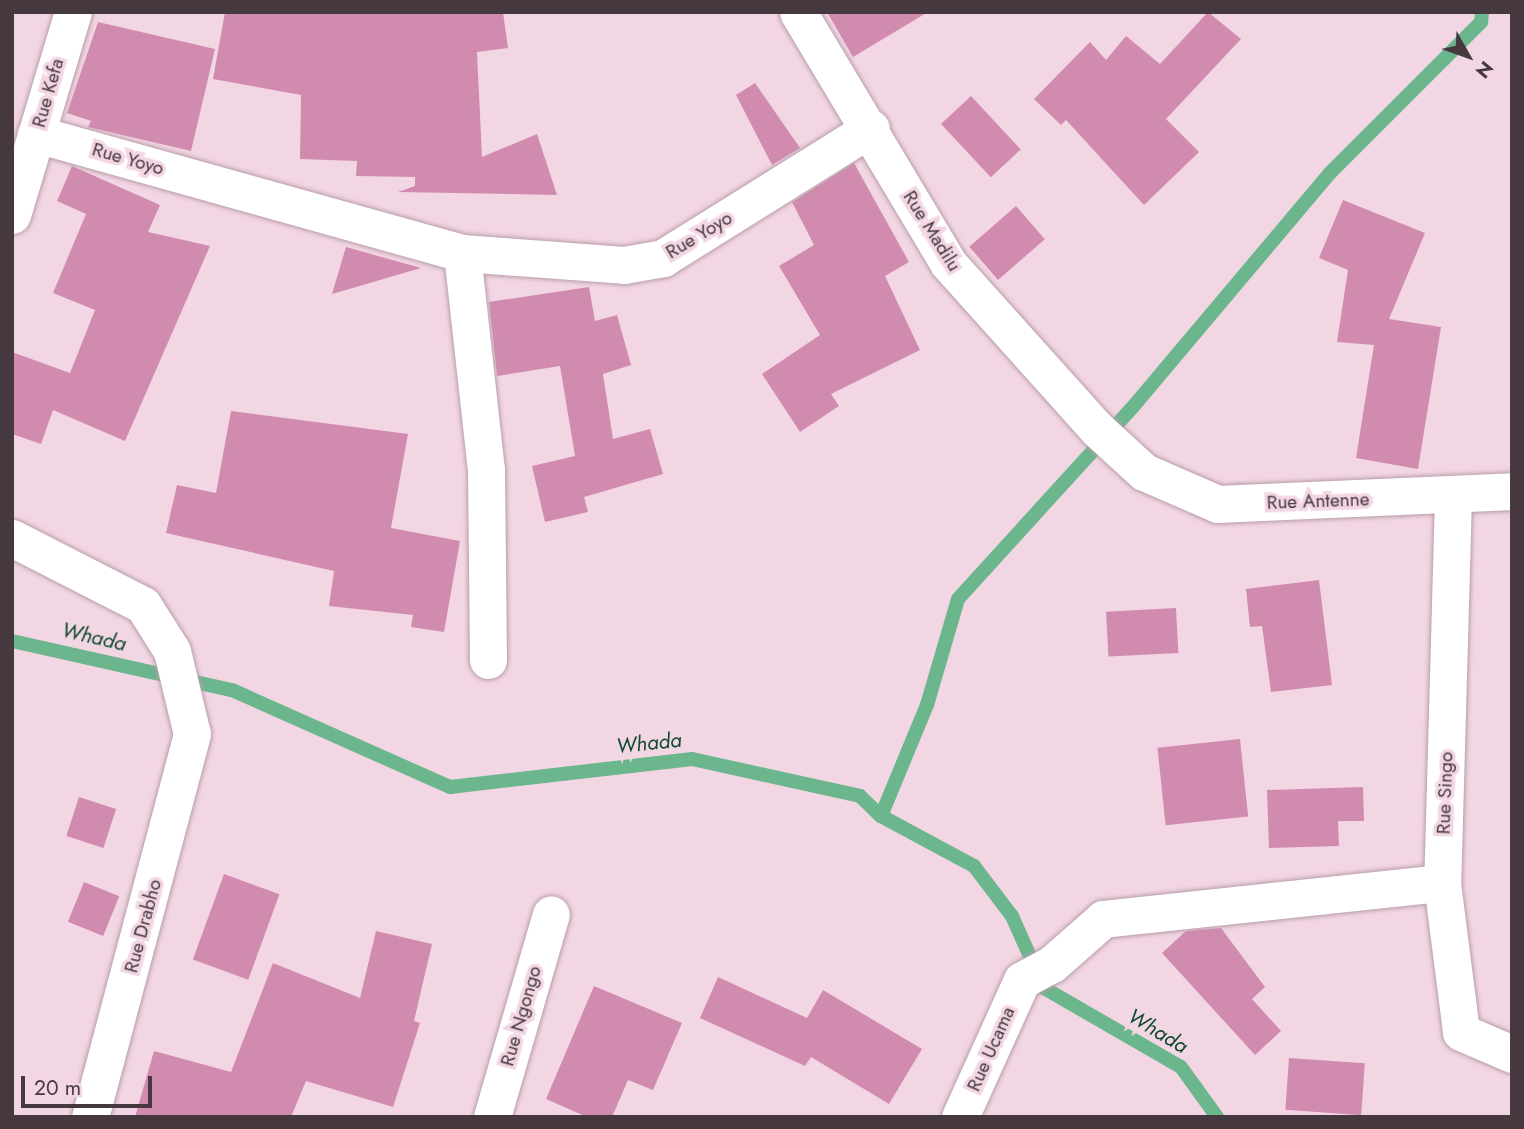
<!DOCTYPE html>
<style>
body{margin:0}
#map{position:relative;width:1524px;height:1129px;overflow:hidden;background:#f3d6e4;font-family:Jost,sans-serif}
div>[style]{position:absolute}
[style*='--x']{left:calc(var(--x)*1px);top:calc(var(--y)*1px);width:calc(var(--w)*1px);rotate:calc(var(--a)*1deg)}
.stream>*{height:14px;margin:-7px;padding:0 7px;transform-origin:7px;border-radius:7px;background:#6bb68d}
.building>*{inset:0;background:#d18baf;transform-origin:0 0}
.roads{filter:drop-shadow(0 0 2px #b89daa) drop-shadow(0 0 2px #b89daa)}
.minor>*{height:37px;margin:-18.5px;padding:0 18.5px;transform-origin:18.5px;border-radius:18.5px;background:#fff}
span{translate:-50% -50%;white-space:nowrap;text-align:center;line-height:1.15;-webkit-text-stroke:7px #f3d6e4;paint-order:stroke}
.street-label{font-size:19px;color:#45393f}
.water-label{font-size:21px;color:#0d4a2f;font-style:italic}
.frame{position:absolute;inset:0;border:14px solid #45393f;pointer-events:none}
.north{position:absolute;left:1433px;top:21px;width:70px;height:70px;-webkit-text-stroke:5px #f3d6e4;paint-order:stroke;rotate:130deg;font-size:19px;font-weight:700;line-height:28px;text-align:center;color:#45393f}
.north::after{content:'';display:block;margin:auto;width:24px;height:32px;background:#45393f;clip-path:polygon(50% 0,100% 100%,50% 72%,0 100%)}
.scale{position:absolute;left:21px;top:1076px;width:131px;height:32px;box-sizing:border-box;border:4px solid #45393f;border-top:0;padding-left:9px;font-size:21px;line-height:24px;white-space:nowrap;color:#45393f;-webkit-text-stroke:5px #f3d6e4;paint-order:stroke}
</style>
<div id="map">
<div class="stream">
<i style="--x:12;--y:641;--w:225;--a:12.6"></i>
<i style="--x:232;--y:690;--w:239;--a:24"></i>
<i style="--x:450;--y:787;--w:244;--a:-6.6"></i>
<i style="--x:692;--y:759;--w:172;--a:12.4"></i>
<i style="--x:860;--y:796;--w:29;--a:44"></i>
<i style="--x:881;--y:816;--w:106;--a:28.3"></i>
<i style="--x:974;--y:866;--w:63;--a:52.8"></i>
<i style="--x:1012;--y:916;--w:79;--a:66"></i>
<i style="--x:1044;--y:988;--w:158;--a:30"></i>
<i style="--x:1181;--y:1067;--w:62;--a:54.2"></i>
<i style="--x:881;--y:816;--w:120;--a:-67.5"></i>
<i style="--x:927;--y:705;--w:110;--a:-73.7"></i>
<i style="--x:958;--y:599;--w:258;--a:-47.7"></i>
<i style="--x:1132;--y:408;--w:307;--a:-49.9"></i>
<i style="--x:1330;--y:173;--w:214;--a:-45"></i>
<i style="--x:1481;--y:22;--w:10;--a:-84"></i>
</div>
<div class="building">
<i style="clip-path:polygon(225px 12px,503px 12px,508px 48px,477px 52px,482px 157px,537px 134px,557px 195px,398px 192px,415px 186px,415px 177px,356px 176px,357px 161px,300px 159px,301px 95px,213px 79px)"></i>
<i style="clip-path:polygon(827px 12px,928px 12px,853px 57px)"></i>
<i style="clip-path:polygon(1208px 12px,1241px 39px,1166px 119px,1199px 152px,1144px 205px,1066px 120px,1061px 125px,1034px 99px,1090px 42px,1106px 60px,1126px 36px,1160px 64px)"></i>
<i style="clip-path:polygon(98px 22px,215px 49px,191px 151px,88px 127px,91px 121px,67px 113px)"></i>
<i style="clip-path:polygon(755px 83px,800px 148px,772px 165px,736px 95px)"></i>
<i style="left:971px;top:96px;width:73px;height:41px;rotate:47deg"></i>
<i style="clip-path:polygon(854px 163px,909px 262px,885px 276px,920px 350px,831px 394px,839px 406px,800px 432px,762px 374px,820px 335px,779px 266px,814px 245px,792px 202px)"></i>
<i style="clip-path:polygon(72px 166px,160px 205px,148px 232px,210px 246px,125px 441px,53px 410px,41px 444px,12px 434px,12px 352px,70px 373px,95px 310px,53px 293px,86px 214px,57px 201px)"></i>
<i style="clip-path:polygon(1343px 200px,1425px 233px,1389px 319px,1441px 327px,1418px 469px,1356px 458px,1374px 345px,1337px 342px,1348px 270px,1319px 258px)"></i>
<i style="left:1016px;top:206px;width:44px;height:62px;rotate:49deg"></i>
<i style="clip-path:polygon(346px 247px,421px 268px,332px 294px)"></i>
<i style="clip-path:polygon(589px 287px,595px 321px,617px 315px,631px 365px,603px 374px,613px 439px,650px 429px,663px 474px,584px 497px,588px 512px,545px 522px,532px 466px,575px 456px,560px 366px,497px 376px,489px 302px)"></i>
<i style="clip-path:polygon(231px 411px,408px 434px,391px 528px,460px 541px,444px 632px,411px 627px,413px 615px,329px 606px,334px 571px,166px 533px,177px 485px,216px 493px)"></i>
<i style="clip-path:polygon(1319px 580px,1332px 685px,1271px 692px,1262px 626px,1250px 627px,1246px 589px)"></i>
<i style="left:1176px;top:608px;width:45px;height:70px;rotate:87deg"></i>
<i style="left:1240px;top:739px;width:78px;height:83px;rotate:84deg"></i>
<i style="clip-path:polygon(1363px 787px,1364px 821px,1338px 821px,1339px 846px,1269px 848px,1267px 790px)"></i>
<i style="left:79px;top:797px;width:39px;height:41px;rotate:18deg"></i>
<i style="left:224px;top:874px;width:59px;height:91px;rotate:20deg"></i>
<i style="left:84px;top:882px;width:38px;height:43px;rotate:22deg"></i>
<i style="clip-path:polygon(1221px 928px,1265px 987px,1252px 999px,1281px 1031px,1255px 1055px,1162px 953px,1186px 931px)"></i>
<i style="clip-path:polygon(376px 931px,432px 944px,414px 1021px,420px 1023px,393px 1107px,306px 1081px,291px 1117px,135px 1117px,154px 1051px,231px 1072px,273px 963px,360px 998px)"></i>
<i style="clip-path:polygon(718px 977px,807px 1018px,823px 990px,922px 1049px,889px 1104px,811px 1057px,805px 1066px,700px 1018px)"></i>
<i style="clip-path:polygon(594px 986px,682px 1023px,653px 1090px,628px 1080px,612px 1117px,587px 1117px,546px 1099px)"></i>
<i style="left:1289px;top:1058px;width:76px;height:52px;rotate:4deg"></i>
</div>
<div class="roads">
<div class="minor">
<i style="--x:798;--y:12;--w:292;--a:59.1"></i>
<i style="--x:948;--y:263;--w:223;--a:48.1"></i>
<i style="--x:1097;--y:429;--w:64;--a:42.5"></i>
<i style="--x:1144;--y:472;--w:81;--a:23.4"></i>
<i style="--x:1218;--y:504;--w:294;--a:-2.5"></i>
<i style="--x:36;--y:134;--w:442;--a:15.6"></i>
<i style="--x:462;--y:253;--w:162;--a:4.2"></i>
<i style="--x:624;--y:265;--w:40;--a:-10"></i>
<i style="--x:663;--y:258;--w:245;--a:-32"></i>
<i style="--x:12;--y:215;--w:212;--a:-73.3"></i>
<i style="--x:462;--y:253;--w:217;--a:83.7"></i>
<i style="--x:486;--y:469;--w:191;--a:89.4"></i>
<i style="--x:1453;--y:497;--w:386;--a:91.6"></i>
<i style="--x:1442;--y:883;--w:150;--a:82.7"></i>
<i style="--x:1461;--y:1032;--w:56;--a:23.3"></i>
<i style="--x:12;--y:538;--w:147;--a:27.1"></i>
<i style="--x:143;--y:605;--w:54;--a:57.8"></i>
<i style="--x:172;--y:651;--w:85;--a:76.5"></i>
<i style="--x:192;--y:734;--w:396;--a:104.9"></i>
<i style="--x:492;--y:1117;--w:211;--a:-73.8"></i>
<i style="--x:960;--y:1117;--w:150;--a:-65.7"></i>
<i style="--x:1022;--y:980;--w:34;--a:-28"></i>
<i style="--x:1052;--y:964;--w:68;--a:-41.4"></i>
<i style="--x:1103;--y:919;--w:341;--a:-6.1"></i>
</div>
</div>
<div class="street-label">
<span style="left:48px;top:93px;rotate:-74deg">Rue Kefa</span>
<span style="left:128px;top:159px;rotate:16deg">Rue Yoyo</span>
<span style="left:932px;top:231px;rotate:58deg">Rue Madilu</span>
<span style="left:699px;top:235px;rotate:-31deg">Rue Yoyo</span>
<span style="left:1318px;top:501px;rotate:-2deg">Rue Antenne</span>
<span style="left:1445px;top:793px;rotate:-88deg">Rue Singo</span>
<span style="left:143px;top:926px;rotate:-75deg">Rue Drabho</span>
<span style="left:521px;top:1016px;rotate:-74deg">Rue Ngongo</span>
<span style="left:991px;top:1049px;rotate:-66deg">Rue Ucama</span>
</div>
<div class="water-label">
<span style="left:94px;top:637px;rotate:13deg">Whada</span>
<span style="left:649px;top:743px;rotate:-6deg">Whada</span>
<span style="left:1158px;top:1031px;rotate:31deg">Whada</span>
</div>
<div class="frame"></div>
<div class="north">N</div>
<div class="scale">20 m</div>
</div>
